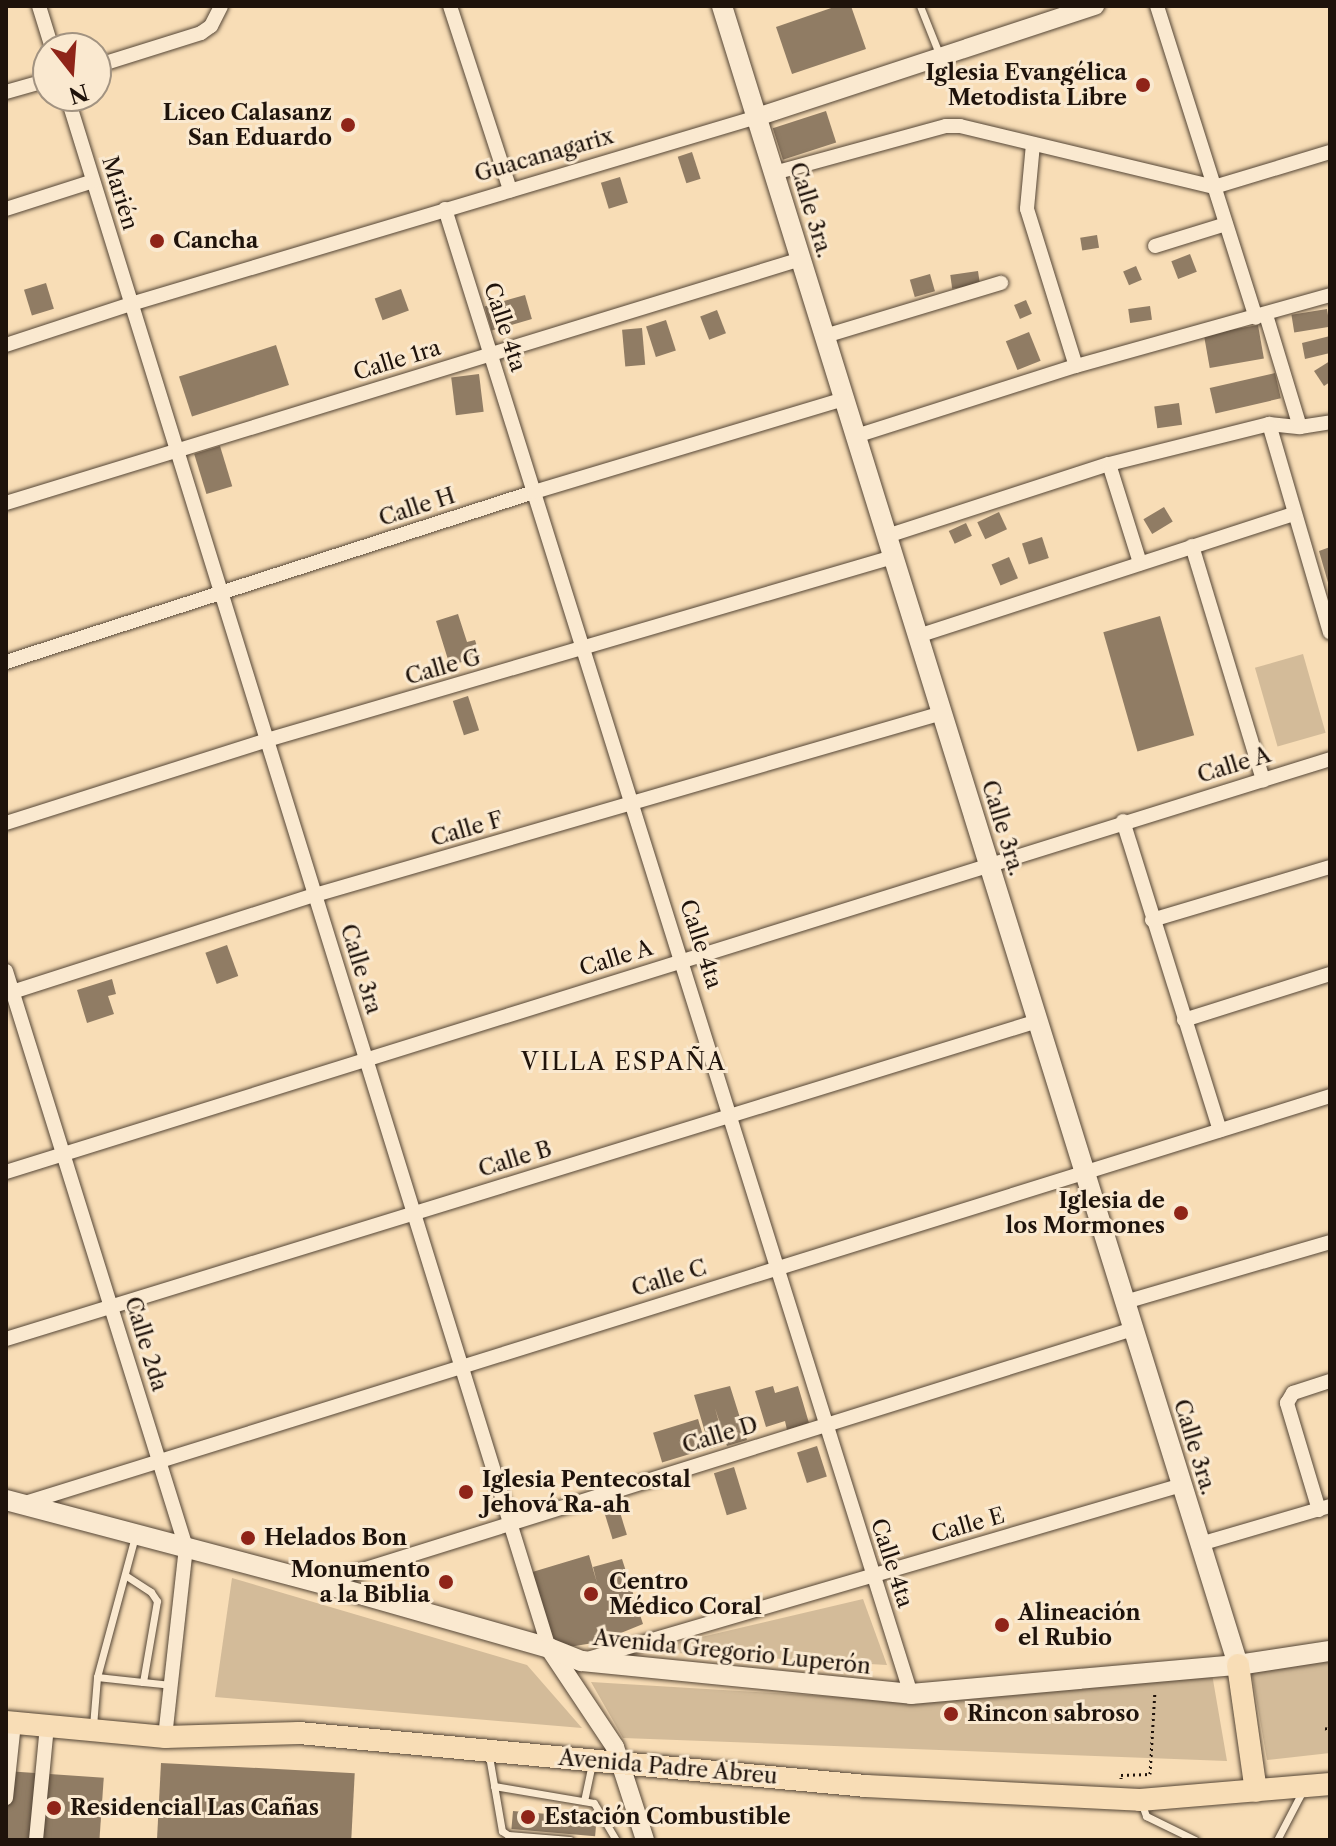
<!DOCTYPE html>
<meta charset="utf-8">
<style>
body{margin:0}
#map{position:relative;width:1336px;height:1846px;overflow:hidden;background:#f8ddb6;font-family:"Libre Caslon Text",serif}
div>[style]{position:absolute}
[style*='--x']{left:calc(var(--x)*1px);top:calc(var(--y)*1px);width:calc(var(--w)*1px);rotate:calc(var(--a)*1deg)}
.green>*{inset:0;background:#d3bb99;transform-origin:0 0}
.building>*{inset:0;background:#907c64;transform-origin:0 0}
.path>*{height:3px;margin-top:-1.5px;transform-origin:0;background:repeating-linear-gradient(90deg,#1f130b 0 2px,transparent 0 6px)}
.roads{filter:drop-shadow(0 0 2px #554636) drop-shadow(0 0 2px #554636)}
.service>*{height:7px;margin:-3.5px;padding:0 3.5px;transform-origin:3.5px;border-radius:3.5px;background:#fae9d0}
.minor>*{height:14px;margin:-7px;padding:0 7px;transform-origin:7px;border-radius:7px;background:#fae9d0}
.tertiary>*{height:18px;margin:-9px;padding:0 9px;transform-origin:9px;border-radius:9px;background:#fae9d0}
.secondary>*{height:20px;margin:-10px;padding:0 10px;transform-origin:10px;border-radius:10px;background:#fae9d0}
.primary>*{height:22px;margin:-11px;padding:0 11px;transform-origin:11px;border-radius:11px;background:#f8ddb6}
.dots>*{width:22px;height:22px;translate:-50% -50%;box-sizing:border-box;border:4px solid #fae9d0;border-radius:50%}
span{translate:-50% -50%;white-space:nowrap;text-align:center;line-height:1.15;-webkit-text-stroke:6px #fae9d0;paint-order:stroke}
.poi-label{font-size:22px;color:#1f130b;font-weight:700}
.right{translate:-100% -50%;text-align:right}
.left{translate:0 -50%;text-align:left}
.street-label{font-size:22px;color:#1f130b}
.neighbourhood-label{font-size:24px;color:#1f130b;letter-spacing:2px}
.frame{position:absolute;inset:0;border:8px solid #1f130b;pointer-events:none}
.north{position:absolute;left:32px;top:32px;width:80px;height:80px;box-sizing:border-box;background:#fae9d0;border:2px solid #a29381;border-radius:50%;rotate:163deg;font-size:22px;font-weight:700;line-height:32px;text-align:center;color:#1f130b}
.north::after{content:'';display:block;margin:auto;width:28px;height:36px;background:#8f2418;clip-path:polygon(50% 0,100% 100%,50% 72%,0 100%)}
</style>
<div id="map">
<div class="green">
<i style="left:1303px;top:654px;width:82px;height:50px;rotate:74deg"></i>
<i style="clip-path:polygon(232px 1578px,527px 1665px,582px 1728px,215px 1697px)"></i>
<i style="clip-path:polygon(863px 1599px,887px 1665px,642px 1651px)"></i>
<i style="clip-path:polygon(1330px 1662px,1330px 1753px,1267px 1760px,1251px 1669px)"></i>
<i style="clip-path:polygon(1212px 1674px,1227px 1761px,623px 1738px,591px 1682px,924px 1702px)"></i>
</div>
<div class="building">
<i style="clip-path:polygon(837px 6px,851px 6px,866px 49px,792px 74px,776px 27px)"></i>
<i style="left:826px;top:111px;width:33px;height:56px;rotate:72deg"></i>
<i style="left:692px;top:152px;width:28px;height:15px;rotate:72deg"></i>
<i style="left:620px;top:177px;width:27px;height:20px;rotate:73deg"></i>
<i style="left:1097px;top:235px;width:13px;height:17px;rotate:81deg"></i>
<i style="left:1190px;top:254px;width:19px;height:20px;rotate:69deg"></i>
<i style="left:1136px;top:266px;width:15px;height:14px;rotate:67deg"></i>
<i style="left:978px;top:271px;width:14px;height:28px;rotate:82deg"></i>
<i style="left:930px;top:274px;width:18px;height:21px;rotate:74deg"></i>
<i style="left:46px;top:283px;width:27px;height:23px;rotate:73deg"></i>
<i style="left:401px;top:289px;width:23px;height:28px;rotate:70deg"></i>
<i style="left:525px;top:295px;width:25px;height:42px;rotate:74deg"></i>
<i style="left:1026px;top:300px;width:15px;height:13px;rotate:67deg"></i>
<i style="left:1150px;top:306px;width:14px;height:22px;rotate:82deg"></i>
<i style="left:1327px;top:309px;width:18px;height:36px;rotate:81deg"></i>
<i style="left:717px;top:310px;width:25px;height:18px;rotate:69deg"></i>
<i style="left:666px;top:320px;width:32px;height:21px;rotate:72deg"></i>
<i style="left:1258px;top:325px;width:34px;height:55px;rotate:80deg"></i>
<i style="left:642px;top:328px;width:37px;height:20px;rotate:85deg"></i>
<i style="left:1029px;top:332px;width:31px;height:25px;rotate:68deg"></i>
<i style="clip-path:polygon(1330px 336px,1330px 353px,1305px 359px,1302px 343px)"></i>
<i style="left:276px;top:345px;width:42px;height:102px;rotate:72deg"></i>
<i style="clip-path:polygon(1330px 361px,1330px 382px,1324px 386px,1314px 371px)"></i>
<i style="left:1275px;top:373px;width:26px;height:67px;rotate:77deg"></i>
<i style="left:479px;top:374px;width:38px;height:28px;rotate:83deg"></i>
<i style="left:1179px;top:403px;width:22px;height:25px;rotate:82deg"></i>
<i style="left:220px;top:446px;width:42px;height:27px;rotate:73deg"></i>
<i style="left:1164px;top:507px;width:17px;height:24px;rotate:59deg"></i>
<i style="left:999px;top:512px;width:19px;height:24px;rotate:65deg"></i>
<i style="left:966px;top:523px;width:14px;height:19px;rotate:65deg"></i>
<i style="left:1042px;top:537px;width:22px;height:21px;rotate:72deg"></i>
<i style="clip-path:polygon(1330px 547px,1330px 586px,1329px 586px,1319px 551px)"></i>
<i style="left:1009px;top:557px;width:23px;height:19px;rotate:67deg"></i>
<i style="clip-path:polygon(458px 614px,467px 642px,475px 640px,480px 656px,450px 666px,436px 621px)"></i>
<i style="left:1160px;top:616px;width:124px;height:59px;rotate:74deg"></i>
<i style="left:468px;top:696px;width:36px;height:16px;rotate:72deg"></i>
<i style="left:227px;top:945px;width:33px;height:23px;rotate:70deg"></i>
<i style="clip-path:polygon(112px 979px,116px 994px,108px 996px,114px 1014px,87px 1023px,77px 990px)"></i>
<i style="clip-path:polygon(730px 1386px,747px 1440px,727px 1446px,715px 1408px,725px 1444px,710px 1449px,694px 1395px)"></i>
<i style="clip-path:polygon(773px 1386px,775px 1393px,798px 1386px,809px 1423px,787px 1430px,785px 1421px,766px 1427px,755px 1391px)"></i>
<i style="left:698px;top:1419px;width:31px;height:47px;rotate:73deg"></i>
<i style="left:817px;top:1446px;width:32px;height:21px;rotate:72deg"></i>
<i style="left:734px;top:1467px;width:44px;height:21px;rotate:73deg"></i>
<i style="left:619px;top:1509px;width:27px;height:15px;rotate:73deg"></i>
<i style="clip-path:polygon(589px 1555px,597px 1583px,593px 1567px,622px 1559px,643px 1624px,611px 1637px,612px 1640px,556px 1649px,529px 1573px)"></i>
<i style="left:161px;top:1763px;width:194px;height:77px;rotate:3deg"></i>
<i style="left:6px;top:1771px;width:98px;height:69px;rotate:4deg"></i>
<i style="left:513px;top:1811px;width:84px;height:18px;rotate:5deg"></i>
</div>
<div class="path">
<i style="--x:1325;--y:1728;--w:5;--a:22"></i>
<i style="--x:1121;--y:1779;--w:4;--a:-90"></i>
<i style="--x:1121;--y:1775;--w:29;--a:-2"></i>
<i style="--x:1150;--y:1774;--w:83;--a:-86.6"></i>
</div>
<div class="roads">
<div class="service">
<i style="--x:920;--y:6;--w:54;--a:68.2"></i>
<i style="--x:97;--y:1677;--w:46;--a:6.2"></i>
<i style="--x:143;--y:1682;--w:82;--a:-80.2"></i>
<i style="--x:157;--y:1601;--w:11;--a:-124"></i>
<i style="--x:151;--y:1592;--w:30;--a:-147"></i>
<i style="--x:143;--y:1682;--w:30;--a:6"></i>
<i style="--x:93;--y:1726;--w:49;--a:-85.3"></i>
<i style="--x:97;--y:1677;--w:146;--a:-74.9"></i>
<i style="--x:489;--y:1756;--w:76;--a:80.2"></i>
<i style="--x:502;--y:1831;--w:7;--a:34"></i>
<i style="--x:508;--y:1835;--w:62;--a:4.6"></i>
<i style="--x:494;--y:1786;--w:101;--a:9.6"></i>
<i style="--x:594;--y:1803;--w:43;--a:59.3"></i>
<i style="--x:584;--y:1801;--w:39;--a:-78"></i>
<i style="--x:1141;--y:1802;--w:15;--a:70"></i>
<i style="--x:1146;--y:1816;--w:55;--a:26.1"></i>
<i style="--x:1277;--y:1840;--w:54;--a:-62.5"></i>
</div>
<div class="minor">
<i style="--x:39;--y:6;--w:44;--a:72.8"></i>
<i style="--x:450;--y:6;--w:194;--a:71.9"></i>
<i style="--x:1157;--y:6;--w:327;--a:72.4"></i>
<i style="--x:96;--y:66;--w:110;--a:-17.4"></i>
<i style="--x:201;--y:33;--w:12;--a:-35"></i>
<i style="--x:211;--y:26;--w:22;--a:-63"></i>
<i style="--x:6;--y:92;--w:44;--a:-15.9"></i>
<i style="--x:67;--y:96;--w:1625;--a:72.75"></i>
<i style="--x:1033;--y:144;--w:65;--a:95.3"></i>
<i style="--x:1027;--y:209;--w:164;--a:72.7"></i>
<i style="--x:774;--y:173;--w:178;--a:-15.3"></i>
<i style="--x:946;--y:126;--w:14;--a:0"></i>
<i style="--x:960;--y:126;--w:261;--a:13.5"></i>
<i style="--x:1214;--y:187;--w:121;--a:-16.8"></i>
<i style="--x:6;--y:209;--w:91;--a:-17.8"></i>
<i style="--x:445;--y:209;--w:1556;--a:72.58"></i>
<i style="--x:1155;--y:246;--w:74;--a:-17.2"></i>
<i style="--x:1266;--y:315;--w:117;--a:73.1"></i>
<i style="--x:825;--y:336;--w:184;--a:-16.8"></i>
<i style="--x:6;--y:345;--w:132;--a:-18.2"></i>
<i style="--x:131;--y:304;--w:653;--a:-16.63"></i>
<i style="--x:1269;--y:424;--w:31;--a:6"></i>
<i style="--x:1300;--y:427;--w:30;--a:-9"></i>
<i style="--x:856;--y:436;--w:231;--a:-17.7"></i>
<i style="--x:1076;--y:366;--w:264;--a:-15.6"></i>
<i style="--x:1109;--y:464;--w:104;--a:72.6"></i>
<i style="--x:6;--y:503;--w:832;--a:-17.06"></i>
<i style="--x:887;--y:536;--w:233;--a:-18"></i>
<i style="--x:1109;--y:464;--w:165;--a:-14"></i>
<i style="--x:1269;--y:424;--w:217;--a:73.7"></i>
<i style="--x:1192;--y:546;--w:245;--a:73.1"></i>
<i style="--x:918;--y:636;--w:395;--a:-18"></i>
<i style="--x:6;--y:662;--w:555;--a:-17.85"></i>
<i style="--x:534;--y:492;--w:324;--a:-16.7"></i>
<i style="--x:1123;--y:821;--w:324;--a:72.6"></i>
<i style="--x:6;--y:823;--w:274;--a:-17.6"></i>
<i style="--x:267;--y:740;--w:652;--a:-16.3"></i>
<i style="--x:1152;--y:920;--w:186;--a:-16.6"></i>
<i style="--x:6;--y:971;--w:603;--a:72.65"></i>
<i style="--x:186;--y:1547;--w:191;--a:96.3"></i>
<i style="--x:6;--y:994;--w:324;--a:-17.8"></i>
<i style="--x:315;--y:895;--w:653;--a:-16.19"></i>
<i style="--x:1184;--y:1020;--w:153;--a:-17.5"></i>
<i style="--x:6;--y:1172;--w:1387;--a:-17.32"></i>
<i style="--x:1125;--y:1302;--w:214;--a:-16.3"></i>
<i style="--x:6;--y:1339;--w:1080;--a:-17.13"></i>
<i style="--x:22;--y:1504;--w:1370;--a:-17.32"></i>
<i style="--x:1319;--y:1510;--w:112;--a:-106.7"></i>
<i style="--x:1287;--y:1403;--w:12;--a:-59"></i>
<i style="--x:1293;--y:1393;--w:39;--a:-18"></i>
<i style="--x:1200;--y:1544;--w:135;--a:-16.3"></i>
<i style="--x:321;--y:1583;--w:851;--a:-17.37"></i>
<i style="--x:591;--y:1658;--w:616;--a:-16.32"></i>
<i style="--x:6;--y:1798;--w:75;--a:-83.9"></i>
<i style="--x:36;--y:1840;--w:115;--a:-84.5"></i>
</div>
<div class="tertiary">
<i style="--x:757;--y:117;--w:356;--a:-18.2"></i>
<i style="--x:549;--y:1648;--w:119;--a:56.3"></i>
<i style="--x:615;--y:1747;--w:98;--a:72.1"></i>
</div>
<div class="secondary">
<i style="--x:722;--y:6;--w:1737;--a:72.72"></i>
<i style="--x:6;--y:1500;--w:326;--a:14.8"></i>
<i style="--x:321;--y:1583;--w:237;--a:15.9"></i>
<i style="--x:549;--y:1648;--w:35;--a:22"></i>
<i style="--x:582;--y:1661;--w:331;--a:5.7"></i>
<i style="--x:911;--y:1694;--w:328;--a:-5.1"></i>
<i style="--x:1238;--y:1665;--w:93;--a:-8.7"></i>
</div>
<div class="primary">
<i style="--x:1238;--y:1665;--w:127;--a:81.9"></i>
<i style="--x:6;--y:1722;--w:160;--a:5.4"></i>
<i style="--x:165;--y:1737;--w:134;--a:-1.7"></i>
<i style="--x:299;--y:1733;--w:569;--a:5.34"></i>
<i style="--x:866;--y:1786;--w:274;--a:2.9"></i>
<i style="--x:1140;--y:1800;--w:191;--a:-4.8"></i>
</div>
</div>
<div class="dots">
<i style="left:1143px;top:85px;background:#8f2418"></i>
<i style="left:348px;top:125px;background:#8f2418"></i>
<i style="left:157px;top:241px;background:#8f2418"></i>
<i style="left:1181px;top:1213px;background:#8f2418"></i>
<i style="left:466px;top:1492px;background:#8f2418"></i>
<i style="left:248px;top:1538px;background:#8f2418"></i>
<i style="left:446px;top:1582px;background:#8f2418"></i>
<i style="left:591px;top:1594px;background:#8f2418"></i>
<i style="left:1002px;top:1625px;background:#8f2418"></i>
<i style="left:951px;top:1714px;background:#8f2418"></i>
<i style="left:54px;top:1808px;background:#8f2418"></i>
<i style="left:528px;top:1817px;background:#8f2418"></i>
</div>
<div class="poi-label">
<span class="right" style="left:1127px;top:85px">Iglesia Evangélica<br>Metodista Libre</span>
<span class="right" style="left:332px;top:125px">Liceo Calasanz<br>San Eduardo</span>
<span class="left" style="left:173px;top:241px">Cancha</span>
<span class="right" style="left:1165px;top:1213px">Iglesia de<br>los Mormones</span>
<span class="left" style="left:482px;top:1492px">Iglesia Pentecostal<br>Jehová Ra-ah</span>
<span class="left" style="left:264px;top:1538px">Helados Bon</span>
<span class="right" style="left:430px;top:1582px">Monumento<br>a la Biblia</span>
<span class="left" style="left:609px;top:1594px">Centro<br>Médico Coral</span>
<span class="left" style="left:1018px;top:1625px">Alineación<br>el Rubio</span>
<span class="left" style="left:967px;top:1714px">Rincon sabroso</span>
<span class="left" style="left:70px;top:1808px">Residencial Las Cañas</span>
<span class="left" style="left:544px;top:1817px">Estación Combustible</span>
</div>
<div class="street-label">
<span style="left:544px;top:155px;rotate:-16deg">Guacanagarix</span>
<span style="left:120px;top:193px;rotate:73deg">Marién</span>
<span style="left:811px;top:210px;rotate:73deg">Calle 3ra.</span>
<span style="left:505px;top:327px;rotate:72deg">Calle 4ta</span>
<span style="left:397px;top:360px;rotate:-17deg">Calle 1ra</span>
<span style="left:417px;top:507px;rotate:-18deg">Calle H</span>
<span style="left:443px;top:667px;rotate:-16deg">Calle G</span>
<span style="left:1234px;top:765px;rotate:-17deg">Calle A</span>
<span style="left:1003px;top:828px;rotate:73deg">Calle 3ra.</span>
<span style="left:467px;top:829px;rotate:-16deg">Calle F</span>
<span style="left:701px;top:944px;rotate:72deg">Calle 4ta</span>
<span style="left:616px;top:958px;rotate:-17deg">Calle A</span>
<span style="left:361px;top:969px;rotate:73deg">Calle 3ra</span>
<span style="left:515px;top:1159px;rotate:-17deg">Calle B</span>
<span style="left:669px;top:1278px;rotate:-17deg">Calle C</span>
<span style="left:146px;top:1344px;rotate:73deg">Calle 2da</span>
<span style="left:720px;top:1435px;rotate:-17deg">Calle D</span>
<span style="left:1195px;top:1447px;rotate:73deg">Calle 3ra.</span>
<span style="left:968px;top:1525px;rotate:-16deg">Calle E</span>
<span style="left:892px;top:1563px;rotate:72deg">Calle 4ta</span>
<span style="left:732px;top:1652px;rotate:6deg">Avenida Gregorio Luperón</span>
<span style="left:668px;top:1767px;rotate:5deg">Avenida Padre Abreu</span>
</div>
<div class="neighbourhood-label">
<span style="left:624px;top:1062px">VILLA ESPAÑA</span>
</div>
<div class="frame"></div>
<div class="north">N</div>
</div>
